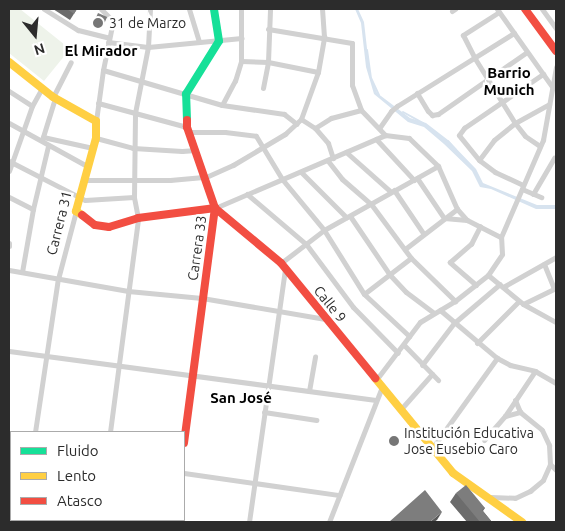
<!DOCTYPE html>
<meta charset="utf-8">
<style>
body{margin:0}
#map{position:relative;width:565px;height:531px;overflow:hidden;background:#fff;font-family:Ubuntu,sans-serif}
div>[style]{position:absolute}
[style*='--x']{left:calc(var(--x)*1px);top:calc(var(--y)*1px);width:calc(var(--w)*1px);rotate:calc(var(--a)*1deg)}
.green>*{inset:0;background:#eef3ea}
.water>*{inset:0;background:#d7e3ef}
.stream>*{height:2px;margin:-1px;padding:0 1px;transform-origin:1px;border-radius:1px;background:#d7e3ef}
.street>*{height:5px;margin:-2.5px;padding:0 2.5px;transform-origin:2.5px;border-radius:2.5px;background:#d1d1d1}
.fast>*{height:8px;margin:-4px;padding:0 4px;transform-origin:4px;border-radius:4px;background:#16e098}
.slow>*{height:8px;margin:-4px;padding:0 4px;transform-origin:4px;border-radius:4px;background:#ffcf43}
.jam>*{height:8px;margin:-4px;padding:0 4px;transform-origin:4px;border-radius:4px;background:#f24e42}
.wall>*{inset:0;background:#6c6c6c}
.shaded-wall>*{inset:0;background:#585858}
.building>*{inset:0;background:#7d7d7d;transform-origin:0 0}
.dots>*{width:14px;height:14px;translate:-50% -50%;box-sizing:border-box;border:2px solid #fff;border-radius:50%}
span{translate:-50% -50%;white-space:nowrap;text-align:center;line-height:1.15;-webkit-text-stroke:5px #fff;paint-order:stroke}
.poi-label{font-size:14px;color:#2c2c2c}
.left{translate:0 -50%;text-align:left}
.street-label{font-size:14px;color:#2c2c2c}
.neighbourhood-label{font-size:15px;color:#000;font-weight:700}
.frame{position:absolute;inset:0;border:10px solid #2c2c2c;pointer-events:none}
.legend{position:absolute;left:10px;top:431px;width:175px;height:90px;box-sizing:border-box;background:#fff;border:1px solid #ababab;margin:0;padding:6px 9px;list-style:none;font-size:15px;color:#2c2c2c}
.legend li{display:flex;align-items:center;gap:10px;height:25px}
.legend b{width:25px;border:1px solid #ababab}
.north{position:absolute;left:10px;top:10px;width:50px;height:50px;-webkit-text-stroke:4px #fff;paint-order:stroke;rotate:163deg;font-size:14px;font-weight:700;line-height:20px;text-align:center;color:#2c2c2c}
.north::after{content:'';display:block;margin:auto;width:18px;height:22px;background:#2c2c2c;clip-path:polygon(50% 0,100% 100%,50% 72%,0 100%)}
</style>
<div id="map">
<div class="green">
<i style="clip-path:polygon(9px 9px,20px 9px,70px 49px,44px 81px,9px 53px)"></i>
</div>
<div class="water">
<i style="clip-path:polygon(355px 9px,358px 9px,364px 22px,370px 75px,377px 93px,410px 118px,426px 123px,448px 140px,476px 169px,483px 183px,537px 205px,556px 205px,556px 209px,536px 209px,491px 189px,480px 187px,472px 171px,444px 144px,424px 127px,408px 122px,374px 94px,366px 67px,361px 23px)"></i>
</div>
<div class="stream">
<i style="--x:367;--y:50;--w:28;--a:82"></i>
<i style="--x:371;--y:78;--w:19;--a:65"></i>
<i style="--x:403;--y:112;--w:23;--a:29"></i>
<i style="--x:448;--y:141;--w:12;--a:48"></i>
</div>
<div class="street">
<i style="--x:44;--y:9;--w:40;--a:32"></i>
<i style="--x:78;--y:30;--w:32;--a:14"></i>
<i style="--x:189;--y:9;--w:34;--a:73"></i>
<i style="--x:497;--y:9;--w:97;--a:54.7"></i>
<i style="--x:542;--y:9;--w:24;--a:54"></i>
<i style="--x:452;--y:11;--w:4;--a:-34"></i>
<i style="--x:499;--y:12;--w:43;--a:147.4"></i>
<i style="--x:463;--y:35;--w:25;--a:63"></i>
<i style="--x:474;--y:57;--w:78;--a:58.2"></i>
<i style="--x:515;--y:123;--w:16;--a:52"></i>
<i style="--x:525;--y:136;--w:18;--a:34"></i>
<i style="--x:268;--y:29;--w:85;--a:9.5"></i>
<i style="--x:352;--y:43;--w:42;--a:90"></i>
<i style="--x:352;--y:85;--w:27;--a:70"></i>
<i style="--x:361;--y:110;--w:35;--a:46"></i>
<i style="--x:108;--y:42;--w:40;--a:7.1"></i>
<i style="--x:148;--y:47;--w:94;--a:-5.5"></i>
<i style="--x:241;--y:61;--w:27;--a:2"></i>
<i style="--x:268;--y:62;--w:51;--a:11.3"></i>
<i style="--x:103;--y:70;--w:124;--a:16.4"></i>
<i style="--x:222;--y:105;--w:63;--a:8.3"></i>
<i style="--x:284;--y:114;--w:16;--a:38"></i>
<i style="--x:263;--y:88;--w:26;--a:-79"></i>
<i style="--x:268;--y:62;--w:53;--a:-87.8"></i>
<i style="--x:9;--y:91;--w:27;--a:33"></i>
<i style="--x:417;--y:93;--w:21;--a:59"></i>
<i style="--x:428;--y:111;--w:6;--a:45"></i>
<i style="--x:432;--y:115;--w:6;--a:-9"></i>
<i style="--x:438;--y:114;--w:108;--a:-34.9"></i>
<i style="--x:53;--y:97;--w:39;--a:-63"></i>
<i style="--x:98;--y:103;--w:92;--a:15.1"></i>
<i style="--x:222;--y:105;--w:27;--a:-62"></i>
<i style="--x:235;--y:81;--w:21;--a:-73"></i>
<i style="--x:241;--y:61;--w:52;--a:-90"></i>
<i style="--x:301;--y:119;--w:17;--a:33"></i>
<i style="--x:315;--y:128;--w:20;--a:49"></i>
<i style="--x:328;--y:143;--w:16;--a:72"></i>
<i style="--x:96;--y:121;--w:51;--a:-82.2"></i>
<i style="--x:103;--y:70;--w:50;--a:-78.5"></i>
<i style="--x:113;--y:21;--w:17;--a:-135"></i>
<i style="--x:9;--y:123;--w:89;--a:28.9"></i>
<i style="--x:380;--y:127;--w:19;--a:-55"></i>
<i style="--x:391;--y:111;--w:8;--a:-40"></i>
<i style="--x:397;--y:106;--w:138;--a:-32"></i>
<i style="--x:315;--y:128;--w:19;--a:-32"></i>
<i style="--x:331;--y:118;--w:31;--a:-15"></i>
<i style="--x:189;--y:132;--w:36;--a:0"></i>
<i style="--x:225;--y:132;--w:31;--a:7"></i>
<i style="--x:256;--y:136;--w:50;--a:58.8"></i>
<i style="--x:282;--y:179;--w:66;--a:50.5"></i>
<i style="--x:324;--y:230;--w:75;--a:58"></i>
<i style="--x:364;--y:294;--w:62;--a:43"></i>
<i style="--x:43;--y:137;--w:51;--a:12.4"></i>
<i style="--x:96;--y:138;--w:38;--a:15"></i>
<i style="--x:133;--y:148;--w:49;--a:3.5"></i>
<i style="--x:182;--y:151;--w:14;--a:-4"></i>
<i style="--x:376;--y:139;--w:56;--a:47.2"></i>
<i style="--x:42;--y:140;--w:44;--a:-72.8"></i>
<i style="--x:346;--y:152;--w:60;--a:41.6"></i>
<i style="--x:479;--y:160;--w:25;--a:-53"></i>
<i style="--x:494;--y:140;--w:27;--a:-39"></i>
<i style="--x:515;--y:123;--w:39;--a:-29"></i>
<i style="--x:9;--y:161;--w:85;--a:27.2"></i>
<i style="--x:85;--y:200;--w:49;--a:-3.5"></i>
<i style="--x:328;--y:161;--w:23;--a:52"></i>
<i style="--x:342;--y:179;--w:38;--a:41"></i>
<i style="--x:371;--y:204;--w:67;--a:53.5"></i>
<i style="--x:411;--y:258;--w:62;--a:44.3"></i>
<i style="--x:9;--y:171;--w:69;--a:-70.5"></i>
<i style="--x:32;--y:106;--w:21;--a:-61"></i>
<i style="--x:301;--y:172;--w:64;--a:45"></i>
<i style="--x:417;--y:178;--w:48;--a:56"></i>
<i style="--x:444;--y:218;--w:23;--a:5"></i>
<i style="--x:83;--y:180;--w:87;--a:0"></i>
<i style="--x:170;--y:180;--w:36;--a:-5"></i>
<i style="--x:206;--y:177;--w:30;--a:-24"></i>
<i style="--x:233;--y:165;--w:61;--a:-30.8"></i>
<i style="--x:285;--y:134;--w:22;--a:-43"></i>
<i style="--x:301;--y:119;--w:50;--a:-70.1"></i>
<i style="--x:318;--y:72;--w:36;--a:-80"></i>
<i style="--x:324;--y:37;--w:28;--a:-94"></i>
<i style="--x:523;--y:185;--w:31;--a:-155"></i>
<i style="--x:495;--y:172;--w:20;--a:-143"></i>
<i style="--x:479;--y:160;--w:32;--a:-129"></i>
<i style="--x:459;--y:135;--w:9;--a:-54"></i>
<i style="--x:464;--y:128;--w:96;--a:-34.4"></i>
<i style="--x:522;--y:189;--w:21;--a:23"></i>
<i style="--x:394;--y:190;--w:52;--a:56"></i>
<i style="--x:247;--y:194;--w:77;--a:40.3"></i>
<i style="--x:306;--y:244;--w:79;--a:53.3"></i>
<i style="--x:353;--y:307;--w:64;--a:45.6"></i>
<i style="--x:533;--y:194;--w:42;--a:-59.7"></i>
<i style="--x:9;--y:197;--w:27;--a:27"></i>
<i style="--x:215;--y:208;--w:185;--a:-23.2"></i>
<i style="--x:385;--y:135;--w:24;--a:7"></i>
<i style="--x:409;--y:138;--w:40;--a:44"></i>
<i style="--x:438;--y:166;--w:47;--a:66.2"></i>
<i style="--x:457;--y:209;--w:15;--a:48"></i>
<i style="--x:467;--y:220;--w:38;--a:27"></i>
<i style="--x:350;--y:216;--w:71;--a:55.9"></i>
<i style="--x:390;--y:275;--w:23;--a:47"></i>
<i style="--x:406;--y:292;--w:35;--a:37"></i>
<i style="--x:9;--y:243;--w:3;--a:90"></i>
<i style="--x:405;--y:249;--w:66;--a:-37.6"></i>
<i style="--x:281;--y:263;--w:54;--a:-37.5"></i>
<i style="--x:324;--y:230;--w:131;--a:-29.3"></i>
<i style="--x:544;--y:264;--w:27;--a:68"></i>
<i style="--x:9;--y:270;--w:121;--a:10"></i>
<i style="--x:128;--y:291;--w:74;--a:5.4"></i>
<i style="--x:202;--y:298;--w:125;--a:9.7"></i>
<i style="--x:22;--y:272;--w:64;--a:-80.1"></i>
<i style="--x:33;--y:209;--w:65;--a:-76.6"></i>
<i style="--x:488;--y:275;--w:45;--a:39.6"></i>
<i style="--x:523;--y:304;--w:38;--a:29"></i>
<i style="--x:476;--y:285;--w:35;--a:-139"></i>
<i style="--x:450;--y:262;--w:28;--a:-41"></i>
<i style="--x:471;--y:244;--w:20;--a:-63"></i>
<i style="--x:503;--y:287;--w:61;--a:-29.5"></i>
<i style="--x:364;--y:294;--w:59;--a:-37.5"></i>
<i style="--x:523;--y:304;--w:37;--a:-26"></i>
<i style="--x:440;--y:310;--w:75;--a:40.1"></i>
<i style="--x:497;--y:358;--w:15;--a:28"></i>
<i style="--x:510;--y:365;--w:26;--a:13"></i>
<i style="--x:535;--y:371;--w:24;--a:30"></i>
<i style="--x:477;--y:343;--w:59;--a:-45"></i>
<i style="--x:404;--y:345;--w:49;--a:45.8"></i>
<i style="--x:9;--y:351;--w:370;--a:7.6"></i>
<i style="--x:422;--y:365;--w:53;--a:-52.7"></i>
<i style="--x:454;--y:323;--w:60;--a:-40.3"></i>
<i style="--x:376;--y:380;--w:73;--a:-52.8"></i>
<i style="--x:420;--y:322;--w:41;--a:-31"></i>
<i style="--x:455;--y:301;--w:42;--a:-38.2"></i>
<i style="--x:488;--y:275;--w:25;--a:-56"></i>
<i style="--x:502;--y:254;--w:17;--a:-93"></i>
<i style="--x:501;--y:237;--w:106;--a:-66.6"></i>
<i style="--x:543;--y:140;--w:74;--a:-79.9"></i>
<i style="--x:309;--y:391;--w:35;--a:-80"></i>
<i style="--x:515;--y:400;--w:13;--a:67"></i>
<i style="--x:520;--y:412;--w:28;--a:39"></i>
<i style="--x:542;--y:430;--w:17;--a:65"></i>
<i style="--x:549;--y:445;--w:19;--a:87"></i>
<i style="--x:550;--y:464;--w:8;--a:45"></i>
<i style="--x:401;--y:409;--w:47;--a:-48.5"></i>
<i style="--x:264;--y:412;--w:53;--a:8.7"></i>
<i style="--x:505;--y:416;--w:16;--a:-15"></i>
<i style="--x:35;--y:432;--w:155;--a:-81.5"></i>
<i style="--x:58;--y:279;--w:70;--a:-75.2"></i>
<i style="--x:110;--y:432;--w:216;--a:-82.5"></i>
<i style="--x:138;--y:218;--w:21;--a:-101"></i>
<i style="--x:134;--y:197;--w:84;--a:-89.3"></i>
<i style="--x:135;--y:113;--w:67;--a:-78.9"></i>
<i style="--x:148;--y:47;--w:38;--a:-87"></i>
<i style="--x:484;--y:440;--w:32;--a:-49"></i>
<i style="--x:505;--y:416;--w:54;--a:-56.3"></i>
<i style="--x:433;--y:447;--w:110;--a:-54.3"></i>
<i style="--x:9;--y:449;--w:2;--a:0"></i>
<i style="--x:184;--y:473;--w:157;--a:8.1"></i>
<i style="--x:9;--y:493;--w:2;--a:0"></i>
<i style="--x:491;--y:497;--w:24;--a:2"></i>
<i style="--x:515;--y:498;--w:17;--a:-25"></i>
<i style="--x:530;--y:491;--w:17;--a:-40"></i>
<i style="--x:543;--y:480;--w:17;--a:-66"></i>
<i style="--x:24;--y:522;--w:2;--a:-63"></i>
<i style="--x:99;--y:522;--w:2;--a:-90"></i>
<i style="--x:171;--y:522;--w:2;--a:-90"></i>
<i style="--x:249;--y:522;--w:257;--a:-81.9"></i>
<i style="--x:329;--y:522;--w:145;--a:-68.6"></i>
</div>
<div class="fast">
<i style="--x:187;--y:120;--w:26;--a:-92"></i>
<i style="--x:186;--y:94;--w:62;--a:-58.1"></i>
<i style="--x:219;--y:41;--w:32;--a:-99"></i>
</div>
<div class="slow">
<i style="--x:9;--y:62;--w:56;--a:38.5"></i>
<i style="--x:53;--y:97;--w:49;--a:29.2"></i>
<i style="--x:96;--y:121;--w:17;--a:90"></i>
<i style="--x:96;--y:138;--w:76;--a:105.3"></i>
<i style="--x:76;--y:211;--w:7;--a:34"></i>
<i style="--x:375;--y:378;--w:123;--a:50.6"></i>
<i style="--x:453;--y:473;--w:85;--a:35.4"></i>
</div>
<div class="jam">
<i style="--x:525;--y:9;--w:52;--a:53.6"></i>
<i style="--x:82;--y:215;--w:16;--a:38"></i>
<i style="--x:95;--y:225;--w:14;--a:8"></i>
<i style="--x:109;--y:227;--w:30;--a:-17"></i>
<i style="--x:138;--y:218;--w:78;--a:-7.4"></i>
<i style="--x:215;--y:208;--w:86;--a:39.8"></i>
<i style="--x:281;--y:263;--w:149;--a:50.7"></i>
<i style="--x:184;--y:443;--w:237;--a:-82.5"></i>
<i style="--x:215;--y:208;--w:86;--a:-109.1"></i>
<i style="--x:187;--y:127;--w:7;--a:-90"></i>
</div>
<div class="wall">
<i style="clip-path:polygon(53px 9px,77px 9px,70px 20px)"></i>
<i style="clip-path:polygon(456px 493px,485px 508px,483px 511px,492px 522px,467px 522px,450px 502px)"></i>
</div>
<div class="shaded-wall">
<i style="clip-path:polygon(95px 21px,104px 25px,101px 29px,92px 25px)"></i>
<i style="clip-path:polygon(442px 512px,437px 520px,434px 522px,430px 522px)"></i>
</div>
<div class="building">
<i style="clip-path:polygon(67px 9px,77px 9px,74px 14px)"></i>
<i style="left:98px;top:13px;width:10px;height:9px;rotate:24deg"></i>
<i style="clip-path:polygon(466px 485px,485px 508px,482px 510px,492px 522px,480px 522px,456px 493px)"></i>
<i style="clip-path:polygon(425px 490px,442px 512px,431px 521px,432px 522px,389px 522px)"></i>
<i style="left:147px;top:520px;width:22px;height:2px"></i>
</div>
<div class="dots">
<i style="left:98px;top:23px;background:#767676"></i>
<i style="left:394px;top:441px;background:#767676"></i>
</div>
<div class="poi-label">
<span class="left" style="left:109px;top:23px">31 de Marzo</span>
<span class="left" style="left:404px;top:441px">Institución Educativa<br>Jose Eusebio Caro</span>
</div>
<div class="street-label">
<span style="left:59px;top:223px;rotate:-76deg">Carrera 31</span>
<span style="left:197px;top:248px;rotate:-82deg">Carrera 33</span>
<span style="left:330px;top:304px;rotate:51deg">Calle 9</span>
</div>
<div class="neighbourhood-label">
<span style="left:101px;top:51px">El Mirador</span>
<span style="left:509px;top:81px">Barrio<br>Munich</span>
<span style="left:241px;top:398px">San José</span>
</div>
<div class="frame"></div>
<ul class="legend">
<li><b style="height:6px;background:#16e098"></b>Fluido</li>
<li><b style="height:6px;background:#ffcf43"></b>Lento</li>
<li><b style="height:6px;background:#f24e42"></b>Atasco</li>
</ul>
<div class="north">N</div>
</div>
